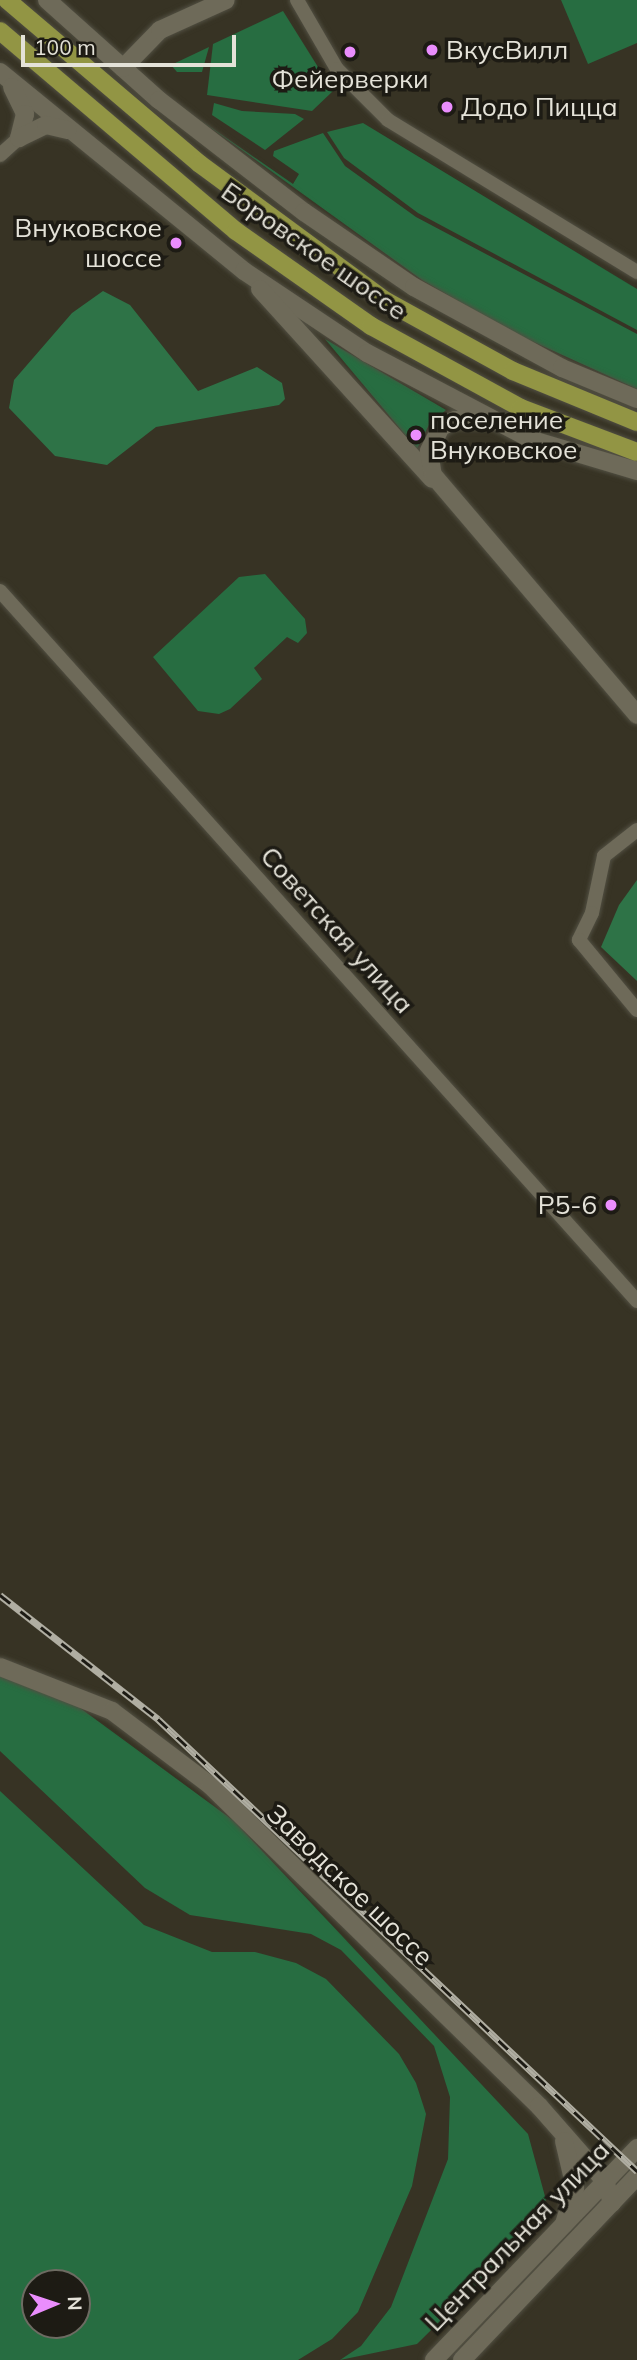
<!DOCTYPE html>
<meta charset="utf-8">
<style>
body{margin:0}
#map{position:relative;width:637px;height:2360px;overflow:hidden;background:#373324;font-family:Mulish,sans-serif}
div>[style]{position:absolute}
[style*='--x']{left:calc(var(--x)*1px);top:calc(var(--y)*1px);width:calc(var(--w)*1px);rotate:calc(var(--a)*1deg)}
.green>*{inset:0;background:#276d41}
.forest>*{inset:0;background:#2e7347}
.roads{filter:drop-shadow(0 0 2px #514f42) drop-shadow(0 0 2px #514f42)}
.minor>*{height:14px;margin:-7px;padding:0 7px;transform-origin:7px;border-radius:7px;background:#6e6a59}
.tertiary>*{height:18px;margin:-9px;padding:0 9px;transform-origin:9px;border-radius:9px;background:#6e6a59}
.secondary>*{height:18px;margin:-9px;padding:0 9px;transform-origin:9px;border-radius:9px;background:#6e6a59}
.primary>*{height:18px;margin:-9px;padding:0 9px;transform-origin:9px;border-radius:9px;background:#929544}
.rail>*{height:7px;margin-top:-3.5px;transform-origin:0;background:repeating-linear-gradient(90deg,#1d1b14 0 13px,#b0aea2 0 26px);box-sizing:border-box;border-block:2px solid #b0aea2}
.dots>*{width:19px;height:19px;translate:-50% -50%;box-sizing:border-box;border:4px solid #1d1b14;border-radius:50%}
span{translate:-50% -50%;white-space:nowrap;text-align:center;line-height:1.15;-webkit-text-stroke:7px #1d1b14;paint-order:stroke}
.poi-label{font-size:26px;color:#e4e2d8}
.left{translate:0 -50%;text-align:left}
.right{translate:-100% -50%;text-align:right}
.street-label{font-size:26px;color:#e4e2d8}
.north{position:absolute;left:21px;top:2269px;width:70px;height:70px;box-sizing:border-box;background:#1d1b14;border:2px solid #6d6b62;border-radius:50%;rotate:88deg;font-size:19px;font-weight:700;line-height:28px;text-align:center;color:#e4e2d8}
.north::after{content:'';display:block;margin:auto;width:24px;height:32px;background:#ea8dfd;clip-path:polygon(50% 0,100% 100%,50% 72%,0 100%)}
.scale{position:absolute;left:21px;top:35px;width:215px;height:32px;box-sizing:border-box;border:4px solid #e4e2d8;border-top:0;padding-left:9px;font-size:21px;line-height:24px;white-space:nowrap;color:#e4e2d8;-webkit-text-stroke:5px #1d1b14;paint-order:stroke}
</style>
<div id="map">
<div class="green">
<i style="clip-path:polygon(561px 0,637px 0,637px 43px,588px 64px)"></i>
<i style="clip-path:polygon(283px 11px,333px 91px,312px 111px,207px 95px,213px 44px)"></i>
<i style="clip-path:polygon(209px 47px,202px 72px,177px 72px,171px 65px)"></i>
<i style="clip-path:polygon(214px 103px,242px 111px,295px 114px,304px 119px,265px 150px,212px 115px)"></i>
<i style="clip-path:polygon(196px 117px,293px 184px,299px 174px,273px 156px,274px 151px,323px 133px,345px 166px,416px 217px,637px 334px,637px 389px,514px 333px,422px 280px)"></i>
<i style="clip-path:polygon(363px 123px,637px 289px,637px 330px,418px 213px,344px 158px,327px 132px)"></i>
<i style="clip-path:polygon(325px 339px,446px 410px,429px 425px,417px 449px)"></i>
<i style="clip-path:polygon(265px 574px,305px 619px,307px 633px,298px 643px,287px 637px,254px 668px,262px 679px,230px 709px,219px 714px,198px 711px,153px 657px,239px 577px)"></i>
<i style="clip-path:polygon(0 1675px,76px 1705px,234px 1821px,528px 2134px,546px 2200px,503px 2259px,417px 2344px,340px 2360px,361px 2346px,391px 2307px,448px 2159px,450px 2097px,434px 2046px,341px 1950px,311px 1934px,190px 1915px,145px 1888px,0 1751px)"></i>
<i style="clip-path:polygon(evenodd,0 1791px,144px 1925px,212px 1952px,255px 1952px,296px 1963px,326px 1979px,399px 2054px,416px 2083px,426px 2114px,412px 2186px,358px 2312px,332px 2339px,298px 2360px,0 2360px,0 1791px,35px 2283px,77px 2283px,77px 2325px,35px 2325px,35px 2283px)"></i>
</div>
<div class="forest">
<i style="clip-path:polygon(103px 291px,130px 305px,198px 391px,257px 367px,282px 383px,285px 399px,279px 405px,156px 427px,107px 465px,55px 456px,9px 408px,14px 380px,72px 313px)"></i>
<i style="clip-path:polygon(637px 880px,637px 981px,601px 947px,619px 905px)"></i>
</div>
<div class="roads">
<div class="minor">
<i style="--x:297;--y:0;--w:80;--a:59.9"></i>
<i style="--x:337;--y:69;--w:72;--a:45"></i>
<i style="--x:388;--y:120;--w:292;--a:31.4"></i>
<i style="--x:0;--y:155;--w:25;--a:-42"></i>
<i style="--x:0;--y:591;--w:954;--a:48.1"></i>
<i style="--x:637;--y:830;--w:42;--a:141.8"></i>
<i style="--x:604;--y:856;--w:58;--a:101.9"></i>
<i style="--x:592;--y:913;--w:30;--a:116"></i>
<i style="--x:579;--y:940;--w:91;--a:50.4"></i>
</div>
<div class="tertiary">
<i style="--x:47;--y:0;--w:150;--a:41.8"></i>
<i style="--x:159;--y:100;--w:183;--a:37.7"></i>
<i style="--x:304;--y:212;--w:133;--a:34.3"></i>
<i style="--x:414;--y:287;--w:169;--a:28.7"></i>
<i style="--x:562;--y:368;--w:81;--a:22.5"></i>
<i style="--x:123;--y:68;--w:53;--a:-45.8"></i>
<i style="--x:160;--y:30;--w:72;--a:-24.4"></i>
<i style="--x:0;--y:72;--w:315;--a:39.2"></i>
<i style="--x:244;--y:271;--w:148;--a:33.7"></i>
<i style="--x:367;--y:353;--w:187;--a:27.7"></i>
<i style="--x:533;--y:440;--w:109;--a:16.6"></i>
<i style="--x:12;--y:87;--w:30;--a:64"></i>
<i style="--x:25;--y:114;--w:25;--a:104"></i>
<i style="--x:19;--y:138;--w:30;--a:-26"></i>
<i style="--x:46;--y:125;--w:22;--a:13"></i>
<i style="--x:260;--y:289;--w:256;--a:47.8"></i>
<i style="--x:486;--y:420;--w:31;--a:180"></i>
<i style="--x:455;--y:420;--w:16;--a:153"></i>
<i style="--x:441;--y:427;--w:27;--a:117"></i>
<i style="--x:429;--y:451;--w:24;--a:81"></i>
<i style="--x:433;--y:475;--w:315;--a:49.6"></i>
<i style="--x:0;--y:1667;--w:120;--a:21.4"></i>
<i style="--x:112;--y:1711;--w:123;--a:37.1"></i>
<i style="--x:210;--y:1785;--w:460;--a:44.3"></i>
<i style="--x:539;--y:2106;--w:100;--a:48.7"></i>
<i style="--x:605;--y:2181;--w:23;--a:72"></i>
<i style="--x:564;--y:2224;--w:38;--a:-73"></i>
<i style="--x:575;--y:2188;--w:48;--a:-103.2"></i>
</div>
<div class="secondary">
<i style="--x:434;--y:2360;--w:294;--a:-46.2"></i>
<i style="--x:462;--y:2360;--w:254;--a:-46.4"></i>
</div>
<div class="primary">
<i style="--x:7;--y:0;--w:253;--a:40.4"></i>
<i style="--x:200;--y:164;--w:231;--a:36.4"></i>
<i style="--x:386;--y:301;--w:145;--a:28.9"></i>
<i style="--x:513;--y:371;--w:134;--a:22.4"></i>
<i style="--x:0;--y:31;--w:309;--a:40.3"></i>
<i style="--x:236;--y:231;--w:165;--a:35.1"></i>
<i style="--x:371;--y:326;--w:171;--a:28.7"></i>
<i style="--x:521;--y:408;--w:124;--a:20.8"></i>
</div>
</div>
<div class="rail">
<i style="--x:0;--y:1595;--w:201;--a:38.1"></i>
<i style="--x:158;--y:1719;--w:659;--a:43.34"></i>
</div>
<div class="dots">
<i style="left:432px;top:50px;background:#ea8dfd"></i>
<i style="left:350px;top:52px;background:#ea8dfd"></i>
<i style="left:447px;top:107px;background:#ea8dfd"></i>
<i style="left:176px;top:243px;background:#ea8dfd"></i>
<i style="left:416px;top:435px;background:#ea8dfd"></i>
<i style="left:611px;top:1205px;background:#ea8dfd"></i>
</div>
<div class="poi-label">
<span class="left" style="left:446px;top:50px">ВкусВилл</span>
<span style="left:350px;top:79px">Фейерверки</span>
<span class="left" style="left:461px;top:107px">Додо Пицца</span>
<span class="right" style="left:162px;top:243px">Внуковское<br>шоссе</span>
<span class="left" style="left:430px;top:435px">поселение<br>Внуковское</span>
<span class="right" style="left:597px;top:1205px">Р5-6</span>
</div>
<div class="street-label">
<span style="left:314px;top:251px;rotate:35deg">Боровское шоссе</span>
<span style="left:337px;top:930px;rotate:48deg">Советская улица</span>
<span style="left:350px;top:1885px;rotate:44deg">Заводское шоссе</span>
<span style="left:517px;top:2236px;rotate:-46deg">Центральная улица</span>
</div>
<div class="north">N</div>
<div class="scale">100 m</div>
</div>
